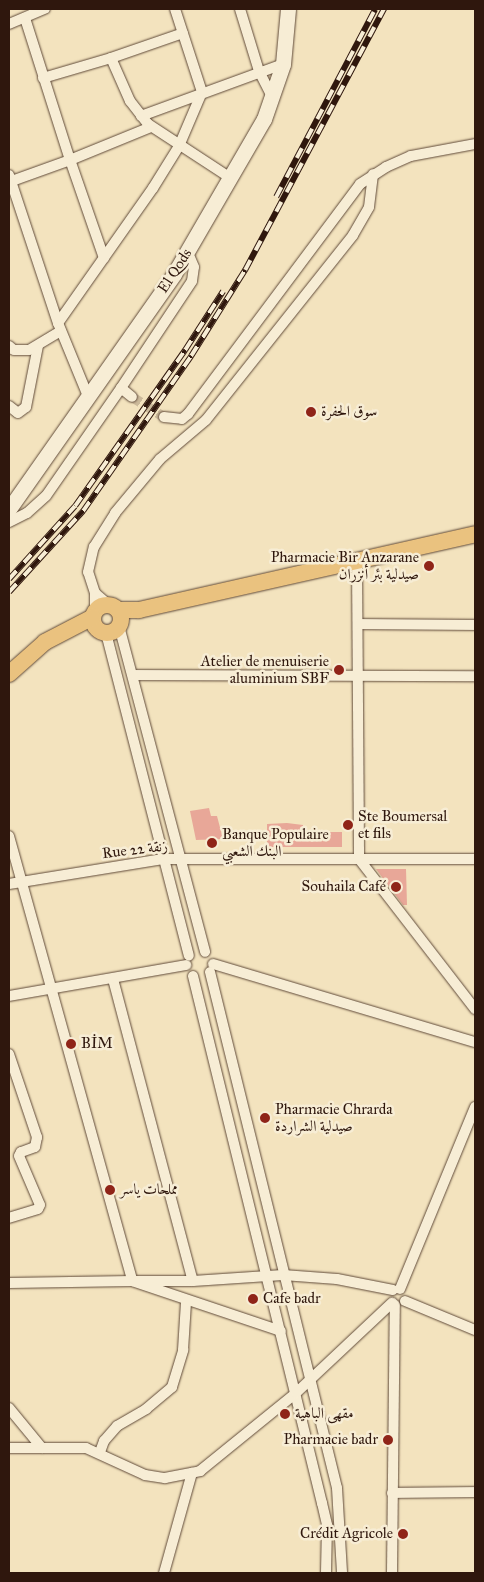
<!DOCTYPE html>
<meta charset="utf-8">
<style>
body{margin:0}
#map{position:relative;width:484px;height:1582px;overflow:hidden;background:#f3e3be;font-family:"IM FELL Great Primer",Amiri,serif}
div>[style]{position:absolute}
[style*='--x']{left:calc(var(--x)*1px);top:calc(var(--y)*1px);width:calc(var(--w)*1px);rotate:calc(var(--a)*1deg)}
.building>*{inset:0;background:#e8a798}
.street-tunnel>*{height:10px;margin-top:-5px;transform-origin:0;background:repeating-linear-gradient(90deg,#ccba9b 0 10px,transparent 0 15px)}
.roads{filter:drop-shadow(0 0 1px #604a39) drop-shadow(0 0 1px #604a39)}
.street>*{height:10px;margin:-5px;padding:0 5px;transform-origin:5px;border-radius:5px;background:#f7edd5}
.secondary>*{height:15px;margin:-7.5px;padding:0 7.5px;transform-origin:7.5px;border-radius:7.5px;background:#f7edd5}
.primary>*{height:16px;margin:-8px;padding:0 8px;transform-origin:8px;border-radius:8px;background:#eac27f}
.primary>.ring{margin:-8px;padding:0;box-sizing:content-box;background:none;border:16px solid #eac27f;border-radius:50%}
.rail>*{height:5.5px;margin-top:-2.75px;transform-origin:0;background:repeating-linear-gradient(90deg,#f7edd5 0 11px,#2f170d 0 22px);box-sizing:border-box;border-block:1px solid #2f170d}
.dots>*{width:14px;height:14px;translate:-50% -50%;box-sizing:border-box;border:2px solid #f7edd5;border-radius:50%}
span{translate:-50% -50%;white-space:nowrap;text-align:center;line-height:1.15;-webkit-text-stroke:5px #f7edd5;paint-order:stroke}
.street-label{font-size:15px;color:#2f170d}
.poi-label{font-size:15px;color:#2f170d}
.left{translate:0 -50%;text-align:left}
.right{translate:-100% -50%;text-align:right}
.frame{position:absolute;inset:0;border:10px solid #2f170d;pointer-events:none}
</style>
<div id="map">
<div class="building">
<i style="clip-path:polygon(209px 808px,211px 816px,217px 816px,223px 839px,196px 840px,190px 811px)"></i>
<i style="clip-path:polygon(287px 823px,303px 825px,303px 832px,342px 832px,342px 847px,267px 847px,267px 824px)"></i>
<i style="clip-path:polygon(376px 869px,406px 869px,407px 905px,403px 905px)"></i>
</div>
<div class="street-tunnel">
<i style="--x:132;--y:397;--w:38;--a:32"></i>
</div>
<div class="roads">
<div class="street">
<i style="--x:240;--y:9;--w:65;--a:73"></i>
<i style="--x:259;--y:71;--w:31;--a:63"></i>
<i style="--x:9;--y:24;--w:39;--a:-23"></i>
<i style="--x:111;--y:58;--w:76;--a:-19.1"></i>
<i style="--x:43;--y:78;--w:71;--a:-16.4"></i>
<i style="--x:111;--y:58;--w:47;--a:66.2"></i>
<i style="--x:130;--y:101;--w:29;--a:52"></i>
<i style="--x:148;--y:124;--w:97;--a:33.2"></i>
<i style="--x:141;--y:116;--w:151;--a:-20.1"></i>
<i style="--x:9;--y:175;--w:156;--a:71.7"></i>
<i style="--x:58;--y:323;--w:79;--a:67.7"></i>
<i style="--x:9;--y:182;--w:65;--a:-19.8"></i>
<i style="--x:70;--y:160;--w:149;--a:-107.6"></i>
<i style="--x:104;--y:258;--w:104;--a:-109.1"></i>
<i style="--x:70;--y:160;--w:87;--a:-22.2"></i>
<i style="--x:58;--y:323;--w:165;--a:-54.9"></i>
<i style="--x:153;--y:188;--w:49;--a:-58.2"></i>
<i style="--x:179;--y:146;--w:59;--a:-66.9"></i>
<i style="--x:202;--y:92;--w:87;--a:-108"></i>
<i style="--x:9;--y:346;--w:6;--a:39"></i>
<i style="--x:14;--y:350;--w:15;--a:0"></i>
<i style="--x:29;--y:350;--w:37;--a:-31"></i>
<i style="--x:121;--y:388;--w:14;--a:39"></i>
<i style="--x:9;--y:406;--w:11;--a:38"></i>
<i style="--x:18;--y:413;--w:10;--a:-37"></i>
<i style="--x:26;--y:407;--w:62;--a:-78.9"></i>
<i style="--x:164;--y:417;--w:18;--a:6"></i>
<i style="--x:182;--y:419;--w:8;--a:-40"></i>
<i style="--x:188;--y:414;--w:287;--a:-53.2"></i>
<i style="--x:360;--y:184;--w:31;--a:-33"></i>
<i style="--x:386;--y:167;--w:27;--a:-24"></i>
<i style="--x:411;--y:156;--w:65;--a:-10.6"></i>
<i style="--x:9;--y:522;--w:20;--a:-27"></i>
<i style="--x:27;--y:513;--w:25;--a:-42"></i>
<i style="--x:46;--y:496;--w:131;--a:-55.2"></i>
<i style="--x:121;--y:388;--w:128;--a:-56.4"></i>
<i style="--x:192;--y:281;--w:14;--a:-82"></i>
<i style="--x:194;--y:267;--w:15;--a:-113"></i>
<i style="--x:357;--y:563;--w:296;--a:89.6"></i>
<i style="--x:359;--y:859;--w:190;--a:52.3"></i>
<i style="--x:95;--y:593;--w:22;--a:-108"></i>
<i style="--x:88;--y:572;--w:26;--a:-77"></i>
<i style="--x:94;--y:547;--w:40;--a:-58"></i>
<i style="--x:115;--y:513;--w:70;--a:-50.2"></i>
<i style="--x:160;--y:459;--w:60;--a:-40.3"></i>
<i style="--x:206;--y:420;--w:236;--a:-51.5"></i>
<i style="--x:353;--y:235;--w:32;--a:-60"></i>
<i style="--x:369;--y:207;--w:33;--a:-83"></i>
<i style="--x:95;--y:612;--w:19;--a:-90"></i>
<i style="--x:95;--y:593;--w:18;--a:41"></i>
<i style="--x:359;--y:624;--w:116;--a:0.5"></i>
<i style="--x:119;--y:626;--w:337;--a:75.2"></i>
<i style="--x:106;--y:633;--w:333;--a:75.6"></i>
<i style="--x:134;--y:675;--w:341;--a:0.2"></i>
<i style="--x:9;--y:836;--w:462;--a:74.5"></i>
<i style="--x:132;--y:1281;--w:61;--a:0"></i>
<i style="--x:193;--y:1281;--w:90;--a:-3.8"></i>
<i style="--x:283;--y:1275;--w:54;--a:4.2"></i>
<i style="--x:337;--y:1279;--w:57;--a:11.1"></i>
<i style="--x:9;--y:884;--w:156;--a:-9.2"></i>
<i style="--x:163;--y:859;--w:312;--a:0"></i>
<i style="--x:213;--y:964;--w:273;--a:16.6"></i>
<i style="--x:210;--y:972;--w:531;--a:76.17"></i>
<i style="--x:337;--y:1488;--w:85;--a:86.6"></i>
<i style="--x:193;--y:976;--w:543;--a:76.25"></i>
<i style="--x:322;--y:1503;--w:23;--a:77"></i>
<i style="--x:327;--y:1525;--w:48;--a:91.2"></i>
<i style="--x:113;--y:979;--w:312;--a:75.2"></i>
<i style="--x:9;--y:996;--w:180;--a:-9.9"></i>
<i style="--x:9;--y:1054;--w:88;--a:71.4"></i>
<i style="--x:37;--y:1137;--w:10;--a:101"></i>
<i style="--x:35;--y:1147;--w:15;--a:160"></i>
<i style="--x:21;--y:1152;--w:4;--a:117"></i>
<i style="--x:19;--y:1156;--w:53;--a:66.8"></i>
<i style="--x:40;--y:1205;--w:4;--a:117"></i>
<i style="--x:38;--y:1209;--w:30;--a:163"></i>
<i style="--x:9;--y:1283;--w:123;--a:-0.9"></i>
<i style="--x:132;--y:1281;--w:157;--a:18.6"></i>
<i style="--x:400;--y:1289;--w:197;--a:-67.6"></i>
<i style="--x:405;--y:1301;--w:76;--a:22.5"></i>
<i style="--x:9;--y:1408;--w:52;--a:50.5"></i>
<i style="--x:9;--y:1448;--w:77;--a:0"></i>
<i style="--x:86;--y:1448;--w:65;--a:24.6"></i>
<i style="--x:145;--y:1475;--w:20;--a:9"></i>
<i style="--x:165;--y:1478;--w:36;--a:-11"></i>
<i style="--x:200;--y:1471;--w:124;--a:-39.1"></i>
<i style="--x:296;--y:1393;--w:132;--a:-43.2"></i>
<i style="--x:100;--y:1452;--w:12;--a:-70"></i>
<i style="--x:104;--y:1441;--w:20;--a:-49"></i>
<i style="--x:117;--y:1426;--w:34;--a:-30"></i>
<i style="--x:146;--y:1409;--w:34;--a:-40"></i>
<i style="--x:172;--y:1387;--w:39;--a:-73"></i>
<i style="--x:183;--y:1350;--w:48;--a:-86.4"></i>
<i style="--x:392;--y:1493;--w:83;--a:-0.7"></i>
<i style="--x:164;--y:1573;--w:104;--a:-74.4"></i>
<i style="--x:392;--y:1573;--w:268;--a:-89.4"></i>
</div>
<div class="secondary">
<i style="--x:9;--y:509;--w:287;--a:-54.9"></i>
<i style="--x:174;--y:274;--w:179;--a:-59.9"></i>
<i style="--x:264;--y:119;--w:58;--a:-70.9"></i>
<i style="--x:283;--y:64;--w:55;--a:-84.8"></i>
</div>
<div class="primary">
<i class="ring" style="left:93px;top:605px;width:12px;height:12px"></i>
<i style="--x:118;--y:610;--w:21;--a:0"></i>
<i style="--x:139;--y:610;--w:344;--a:-12.7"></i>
<i style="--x:9;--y:674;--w:48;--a:-41.6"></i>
<i style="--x:45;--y:642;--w:54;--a:-27.5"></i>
</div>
</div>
<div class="rail">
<i style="--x:276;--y:197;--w:212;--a:-62.2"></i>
<i style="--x:9;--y:579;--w:98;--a:-47.9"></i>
<i style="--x:75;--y:506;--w:191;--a:-54.8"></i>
<i style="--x:185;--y:350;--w:70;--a:-57.2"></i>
<i style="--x:9;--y:592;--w:110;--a:-47.6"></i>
<i style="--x:83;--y:511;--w:189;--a:-55.1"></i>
<i style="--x:191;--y:356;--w:102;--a:-57.9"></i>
<i style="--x:245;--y:270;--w:296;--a:-62"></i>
</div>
<div class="dots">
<i style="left:311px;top:412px;background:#8f2418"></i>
<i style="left:429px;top:566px;background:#8f2418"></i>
<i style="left:339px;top:670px;background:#8f2418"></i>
<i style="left:348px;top:825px;background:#8f2418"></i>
<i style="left:212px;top:843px;background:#8f2418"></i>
<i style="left:396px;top:887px;background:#8f2418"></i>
<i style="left:71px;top:1044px;background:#8f2418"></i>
<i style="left:265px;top:1118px;background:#8f2418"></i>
<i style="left:110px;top:1190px;background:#8f2418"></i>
<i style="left:253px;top:1299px;background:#8f2418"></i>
<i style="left:285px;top:1414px;background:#8f2418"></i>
<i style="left:388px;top:1440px;background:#8f2418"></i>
<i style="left:403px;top:1534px;background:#8f2418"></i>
</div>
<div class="street-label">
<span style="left:175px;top:271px;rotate:-57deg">El Qods</span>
<span style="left:135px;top:850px;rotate:-7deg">Rue 22 زنقة</span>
</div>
<div class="poi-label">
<span class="left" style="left:321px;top:412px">سوق الحفرة</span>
<span class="right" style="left:419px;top:566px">Pharmacie Bir Anzarane<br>صيدلية بئر أنزران</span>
<span class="right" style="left:329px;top:670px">Atelier de menuiserie<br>aluminium SBF</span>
<span class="left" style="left:358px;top:825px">Ste Boumersal<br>et fils</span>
<span class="left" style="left:222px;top:843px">Banque Populaire<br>البنك الشعبي</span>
<span class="right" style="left:386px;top:887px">Souhaila Café</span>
<span class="left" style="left:81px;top:1044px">BİM</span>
<span class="left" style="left:275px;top:1118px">Pharmacie Chrarda<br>صيدلية الشراردة</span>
<span class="left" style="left:120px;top:1190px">مملحات ياسر</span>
<span class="left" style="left:263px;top:1299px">Cafe badr</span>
<span class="left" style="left:295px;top:1414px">مقهى الباهية</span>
<span class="right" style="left:378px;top:1440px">Pharmacie badr</span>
<span class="right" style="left:393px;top:1534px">Crédit Agricole</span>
</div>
<div class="frame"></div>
</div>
